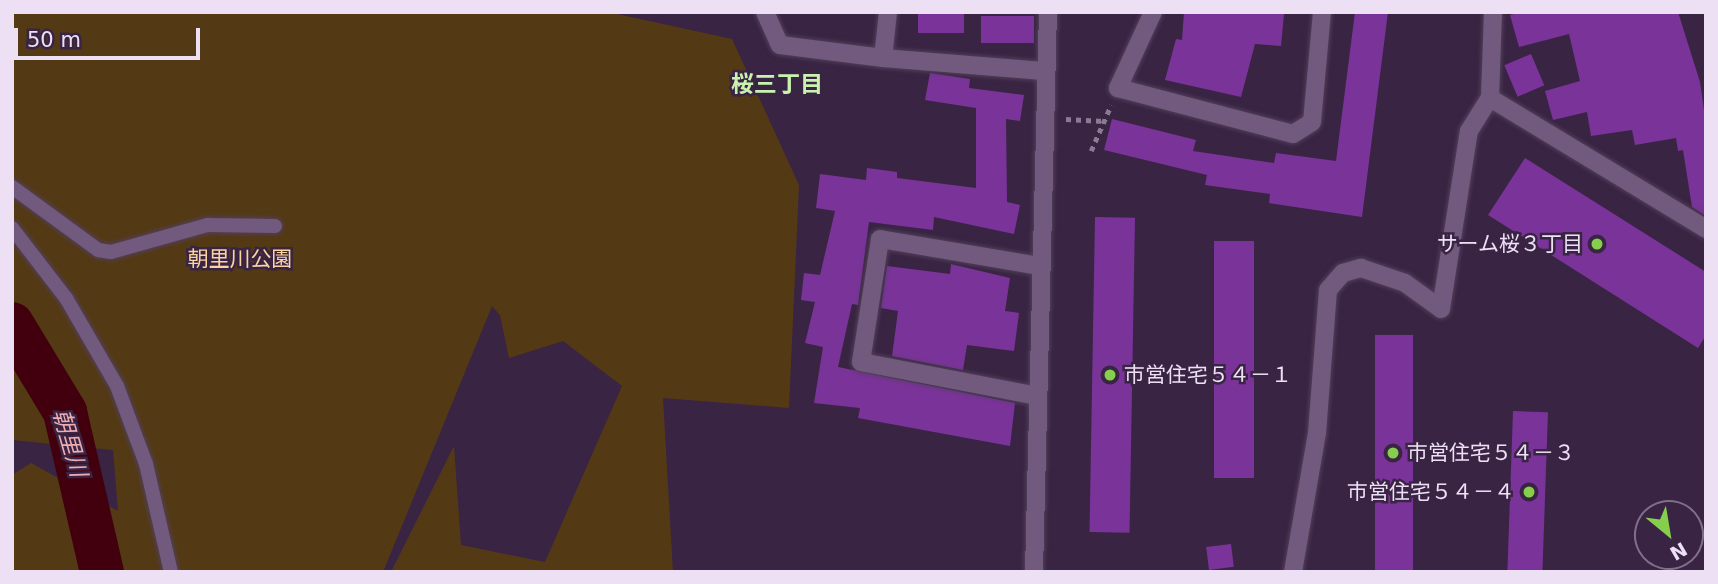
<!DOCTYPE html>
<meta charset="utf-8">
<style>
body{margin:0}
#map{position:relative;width:1718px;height:584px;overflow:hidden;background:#392443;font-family:"DejaVu Sans","Noto Sans JP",sans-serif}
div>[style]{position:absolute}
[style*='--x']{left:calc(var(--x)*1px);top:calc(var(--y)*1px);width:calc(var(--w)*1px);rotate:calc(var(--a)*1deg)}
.green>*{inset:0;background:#543a14}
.river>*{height:44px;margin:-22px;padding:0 22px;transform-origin:22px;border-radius:22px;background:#42000f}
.building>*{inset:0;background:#7a3499;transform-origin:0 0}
.path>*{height:4.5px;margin-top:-2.25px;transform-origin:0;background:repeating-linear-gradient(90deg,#8b7a94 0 5px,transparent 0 10px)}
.roads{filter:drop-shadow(0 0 2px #513f5a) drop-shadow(0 0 2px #513f5a)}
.service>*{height:14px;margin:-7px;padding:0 7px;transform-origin:7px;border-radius:7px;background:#725a7e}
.minor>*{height:18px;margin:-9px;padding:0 9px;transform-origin:9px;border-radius:9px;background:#725a7e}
.dots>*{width:19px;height:19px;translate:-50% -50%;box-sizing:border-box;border:4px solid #392443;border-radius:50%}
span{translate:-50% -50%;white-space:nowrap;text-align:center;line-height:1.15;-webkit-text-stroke:5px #392443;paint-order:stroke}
.poi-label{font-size:21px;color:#ede0f5}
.right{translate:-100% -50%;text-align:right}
.left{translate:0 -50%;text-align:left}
.park-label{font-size:21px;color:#fad3a1}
.neighbourhood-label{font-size:23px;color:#c8f2ae;font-weight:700}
.water-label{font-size:23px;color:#eeacb1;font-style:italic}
.frame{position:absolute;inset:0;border:14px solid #ede0f5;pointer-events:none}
.north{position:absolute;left:1634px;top:500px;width:70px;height:70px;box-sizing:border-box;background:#392443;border:2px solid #816f8a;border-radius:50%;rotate:150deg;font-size:19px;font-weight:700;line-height:28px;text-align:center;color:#ede0f5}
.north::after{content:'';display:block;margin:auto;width:24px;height:32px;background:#85cf4d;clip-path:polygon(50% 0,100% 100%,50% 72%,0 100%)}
.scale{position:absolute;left:14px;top:28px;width:186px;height:32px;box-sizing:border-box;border:4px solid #ede0f5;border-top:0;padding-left:9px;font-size:21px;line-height:24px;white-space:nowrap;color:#ede0f5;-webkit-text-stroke:5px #392443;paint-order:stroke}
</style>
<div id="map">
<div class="green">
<i style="clip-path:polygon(12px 12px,608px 12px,732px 39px,799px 185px,789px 408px,663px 398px,673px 572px,391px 572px,454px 446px,461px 545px,545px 562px,622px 386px,563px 341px,509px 358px,500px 315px,492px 306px,383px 572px,12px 572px,12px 475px,31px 463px,118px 511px,113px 450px,12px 440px)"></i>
</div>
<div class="river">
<i style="--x:12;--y:324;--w:103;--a:58.9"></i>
<i style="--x:65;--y:412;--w:164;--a:77"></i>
</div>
<div class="building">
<i style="left:918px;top:12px;width:46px;height:21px"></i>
<i style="clip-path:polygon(1184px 12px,1284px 14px,1281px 46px,1255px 44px,1241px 97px,1165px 80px,1176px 39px,1182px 40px)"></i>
<i style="clip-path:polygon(1355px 12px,1388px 12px,1362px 217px,1269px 203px,1270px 194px,1205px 185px,1207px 175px,1104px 150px,1112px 119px,1196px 140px,1193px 151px,1274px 163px,1276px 153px,1336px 161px)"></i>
<i style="clip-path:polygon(1521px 12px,1678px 12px,1700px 82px,1706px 124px,1706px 216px,1692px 207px,1683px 150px,1678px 151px,1676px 138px,1635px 145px,1632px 130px,1591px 136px,1587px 112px,1553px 120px,1545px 91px,1580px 81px,1569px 34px,1519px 47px,1510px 15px)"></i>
<i style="left:981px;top:16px;width:53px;height:27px"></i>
<i style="left:1531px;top:54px;width:34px;height:29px;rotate:67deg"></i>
<i style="clip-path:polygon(930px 73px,970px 79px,969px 88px,1024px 95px,1020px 121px,1006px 119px,1007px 202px,1020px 205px,1014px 234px,934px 217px,933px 230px,869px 222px,858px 305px,852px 304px,838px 367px,1015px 403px,1010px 446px,858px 418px,860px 408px,814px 403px,823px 347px,805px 343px,815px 302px,801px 300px,804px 273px,820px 275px,835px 211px,816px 208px,820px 174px,866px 180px,867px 168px,897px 172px,897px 178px,976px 188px,976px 108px,925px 100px)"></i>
<i style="clip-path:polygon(1525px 158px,1706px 272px,1706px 335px,1698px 348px,1488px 215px)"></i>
<i style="left:1095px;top:217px;width:40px;height:315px;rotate:1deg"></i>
<i style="left:1214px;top:241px;width:40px;height:237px"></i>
<i style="clip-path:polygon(951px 264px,1010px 278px,1005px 311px,1019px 313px,1014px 351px,967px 345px,963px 370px,892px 356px,898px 311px,881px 308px,887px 266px,950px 274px)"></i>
<i style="left:1375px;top:335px;width:38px;height:237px"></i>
<i style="left:1513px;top:411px;width:35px;height:161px;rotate:2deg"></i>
<i style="left:1231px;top:544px;width:23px;height:25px;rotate:83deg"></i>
</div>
<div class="path">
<i style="--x:1066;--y:119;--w:38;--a:3"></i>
<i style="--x:1091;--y:151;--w:50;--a:-66.5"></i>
</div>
<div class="roads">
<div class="service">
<i style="--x:12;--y:187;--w:107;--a:36.2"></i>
<i style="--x:98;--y:250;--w:13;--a:9"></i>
<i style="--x:111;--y:252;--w:101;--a:-15.6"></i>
<i style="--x:208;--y:225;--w:67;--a:0.9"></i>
<i style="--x:12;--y:228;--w:88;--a:52.4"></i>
<i style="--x:66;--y:298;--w:102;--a:59.9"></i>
<i style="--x:117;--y:386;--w:83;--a:69.6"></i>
<i style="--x:146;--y:464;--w:111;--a:77"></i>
</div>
<div class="minor">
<i style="--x:765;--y:12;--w:36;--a:66"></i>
<i style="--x:780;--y:45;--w:104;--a:7.2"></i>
<i style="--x:888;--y:12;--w:46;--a:96.2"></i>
<i style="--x:883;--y:58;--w:161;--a:4.6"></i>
<i style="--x:1153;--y:12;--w:84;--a:114.7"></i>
<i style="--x:1118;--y:88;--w:181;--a:14.7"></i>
<i style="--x:1293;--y:134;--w:22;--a:-32"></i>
<i style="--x:1312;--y:122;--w:110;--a:-84.8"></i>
<i style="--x:1490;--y:98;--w:253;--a:31.2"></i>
<i style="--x:1037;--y:396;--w:179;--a:-169.1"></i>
<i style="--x:861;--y:362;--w:124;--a:-81.2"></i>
<i style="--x:880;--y:239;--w:161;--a:9.6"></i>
<i style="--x:1034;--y:572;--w:560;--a:-88.57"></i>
<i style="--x:1293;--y:572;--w:141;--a:-80.2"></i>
<i style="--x:1317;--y:433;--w:143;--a:-85.6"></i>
<i style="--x:1328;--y:290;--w:23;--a:-49"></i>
<i style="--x:1343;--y:273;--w:19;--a:-16"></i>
<i style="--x:1361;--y:268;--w:46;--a:18.8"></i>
<i style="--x:1405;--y:283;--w:44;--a:35.8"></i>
<i style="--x:1441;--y:309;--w:180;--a:-81.1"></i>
<i style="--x:1469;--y:131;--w:39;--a:-58"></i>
<i style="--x:1490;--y:98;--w:86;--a:-88"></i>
</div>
</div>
<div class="dots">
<i style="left:1597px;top:244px;background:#85cf4d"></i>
<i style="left:1110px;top:375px;background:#85cf4d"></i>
<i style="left:1393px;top:453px;background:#85cf4d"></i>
<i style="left:1529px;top:492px;background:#85cf4d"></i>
</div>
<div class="poi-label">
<span class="right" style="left:1583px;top:244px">サーム桜３丁目</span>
<span class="left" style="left:1124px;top:375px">市営住宅５４－１</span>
<span class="left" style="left:1407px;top:453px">市営住宅５４－３</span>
<span class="right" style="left:1515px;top:492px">市営住宅５４－４</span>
</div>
<div class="park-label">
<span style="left:240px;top:259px">朝里川公園</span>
</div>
<div class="neighbourhood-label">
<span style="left:777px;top:84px">桜三丁目</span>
</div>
<div class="water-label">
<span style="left:70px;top:443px;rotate:74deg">朝里川</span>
</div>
<div class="frame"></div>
<div class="north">N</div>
<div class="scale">50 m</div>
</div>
